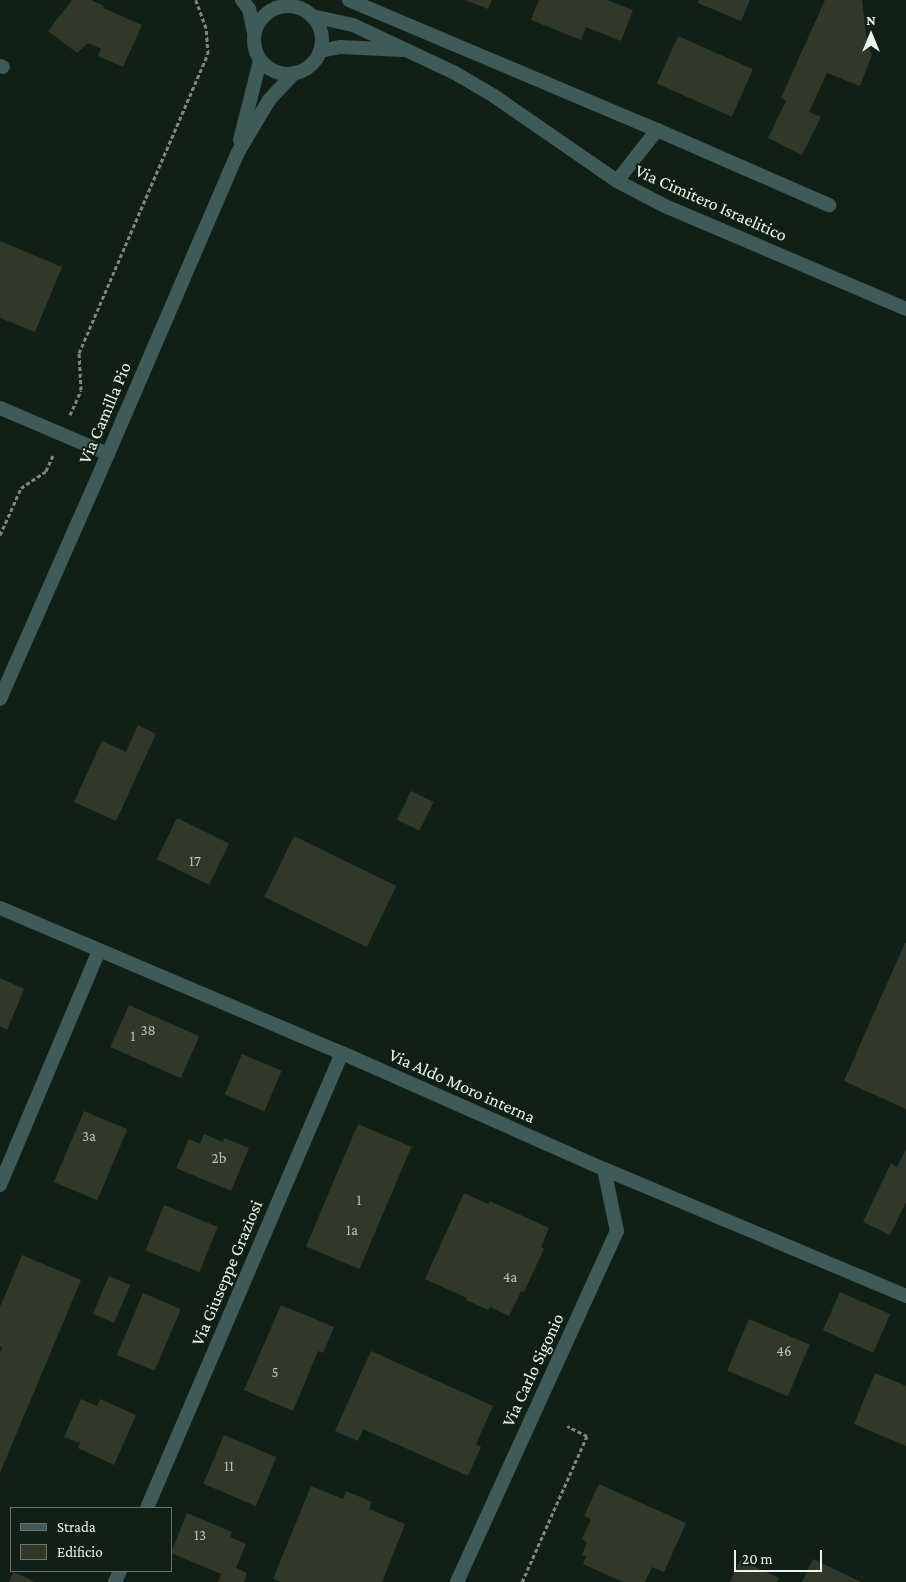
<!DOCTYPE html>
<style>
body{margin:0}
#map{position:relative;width:906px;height:1582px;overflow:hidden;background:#112017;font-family:"Crimson Pro",serif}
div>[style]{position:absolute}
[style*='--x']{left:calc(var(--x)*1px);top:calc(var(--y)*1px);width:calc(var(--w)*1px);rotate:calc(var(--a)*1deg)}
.building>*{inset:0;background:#31382a;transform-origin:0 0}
.path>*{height:3px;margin-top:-1.5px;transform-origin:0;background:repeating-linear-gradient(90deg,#7c8981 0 4px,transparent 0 6.5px)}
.minor>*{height:14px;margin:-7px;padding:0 7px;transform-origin:7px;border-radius:7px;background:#405b57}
.tertiary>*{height:14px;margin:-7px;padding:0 7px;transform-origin:7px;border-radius:7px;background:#405b57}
.tertiary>.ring{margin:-7px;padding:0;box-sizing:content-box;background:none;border:14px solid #405b57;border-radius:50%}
span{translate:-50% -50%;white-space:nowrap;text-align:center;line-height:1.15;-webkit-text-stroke:4px #112017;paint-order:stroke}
.number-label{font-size:15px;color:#bcc5bc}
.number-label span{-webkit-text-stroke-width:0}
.street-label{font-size:18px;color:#eaf4ed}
.legend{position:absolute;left:10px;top:1507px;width:162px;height:65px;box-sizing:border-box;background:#112017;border:1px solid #68756d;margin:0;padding:6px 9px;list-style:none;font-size:15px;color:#eaf4ed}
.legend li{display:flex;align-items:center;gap:10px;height:25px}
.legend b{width:25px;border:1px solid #68756d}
.north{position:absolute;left:846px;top:10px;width:50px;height:50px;-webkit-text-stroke:4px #112017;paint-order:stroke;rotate:0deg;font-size:14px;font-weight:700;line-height:20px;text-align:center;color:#eaf4ed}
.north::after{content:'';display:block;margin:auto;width:18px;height:22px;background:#eaf4ed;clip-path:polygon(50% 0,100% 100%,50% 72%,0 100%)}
.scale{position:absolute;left:734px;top:1550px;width:88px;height:22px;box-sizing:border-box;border:2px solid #eaf4ed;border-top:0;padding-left:6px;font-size:15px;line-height:18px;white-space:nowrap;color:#eaf4ed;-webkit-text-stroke:4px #112017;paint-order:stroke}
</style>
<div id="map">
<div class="building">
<i style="clip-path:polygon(72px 0,91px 0,104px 6px,103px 8px,142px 25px,123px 67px,98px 56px,101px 49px,88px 43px,77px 53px,48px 31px)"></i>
<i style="clip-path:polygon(465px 0,492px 0,488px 9px)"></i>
<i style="clip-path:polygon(539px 0,607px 0,633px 10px,621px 41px,586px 27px,581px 40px,531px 20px)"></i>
<i style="clip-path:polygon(699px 0,750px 0,741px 21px,698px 3px)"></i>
<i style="clip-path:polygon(825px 0,862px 0,867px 43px,872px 55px,860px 86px,827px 73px,809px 112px,821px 117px,802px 155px,768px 138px,786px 101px,781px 98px)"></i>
<i style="left:678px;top:36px;width:82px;height:52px;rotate:24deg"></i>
<i style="clip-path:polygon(0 241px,62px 267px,35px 332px,0 318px)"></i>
<i style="clip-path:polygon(138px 725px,156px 734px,116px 821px,74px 802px,102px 741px,126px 752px)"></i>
<i style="left:411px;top:791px;width:25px;height:32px;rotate:26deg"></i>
<i style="left:177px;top:818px;width:58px;height:46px;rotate:26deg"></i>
<i style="left:294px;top:836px;width:114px;height:68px;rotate:26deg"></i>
<i style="clip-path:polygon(905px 943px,906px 943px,906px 1109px,844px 1081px)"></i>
<i style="clip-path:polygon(0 978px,24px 989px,7px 1030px,0 1026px)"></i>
<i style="left:129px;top:1005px;width:77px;height:46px;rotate:24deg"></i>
<i style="left:242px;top:1054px;width:43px;height:44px;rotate:23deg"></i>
<i style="left:84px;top:1111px;width:47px;height:77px;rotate:23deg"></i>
<i style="left:358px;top:1124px;width:58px;height:133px;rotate:23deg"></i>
<i style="clip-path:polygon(204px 1134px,223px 1142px,224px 1138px,249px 1148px,231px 1191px,176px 1168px,189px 1139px,200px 1144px)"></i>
<i style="clip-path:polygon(906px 1149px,906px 1202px,890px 1235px,863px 1222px,891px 1163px,897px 1167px)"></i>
<i style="clip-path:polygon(464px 1193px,488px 1204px,490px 1201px,549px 1228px,541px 1247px,544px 1249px,524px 1292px,521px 1291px,509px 1316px,490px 1307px,488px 1310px,466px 1300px,467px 1298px,425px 1279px)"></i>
<i style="left:164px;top:1205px;width:58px;height:49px;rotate:22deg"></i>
<i style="clip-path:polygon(22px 1255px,81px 1280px,0 1473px,0 1353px,2px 1347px,0 1346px,0 1307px)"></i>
<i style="left:109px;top:1276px;width:23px;height:41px;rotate:23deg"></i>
<i style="left:840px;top:1292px;width:55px;height:42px;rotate:24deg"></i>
<i style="left:143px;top:1293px;width:41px;height:67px;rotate:23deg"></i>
<i style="clip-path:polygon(281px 1305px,334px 1327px,323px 1353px,318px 1351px,293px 1411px,244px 1390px)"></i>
<i style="left:749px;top:1319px;width:66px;height:56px;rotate:23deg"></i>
<i style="clip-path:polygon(371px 1351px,493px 1406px,476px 1444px,481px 1447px,468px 1476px,363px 1429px,358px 1441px,335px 1431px)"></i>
<i style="clip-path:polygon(875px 1373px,906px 1386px,906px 1446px,854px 1424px)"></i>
<i style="clip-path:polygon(81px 1399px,97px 1406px,100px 1399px,136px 1415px,114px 1465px,78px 1448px,80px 1443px,64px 1437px)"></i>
<i style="left:224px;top:1435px;width:57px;height:53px;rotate:23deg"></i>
<i style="clip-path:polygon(599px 1484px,686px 1523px,664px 1572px,652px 1567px,645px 1582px,623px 1582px,583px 1564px,586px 1556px,582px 1555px,587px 1542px,582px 1539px,591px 1519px,584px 1516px)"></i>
<i style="clip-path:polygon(311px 1486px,343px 1499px,346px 1491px,372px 1502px,369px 1509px,405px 1524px,382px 1582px,281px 1582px,273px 1579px)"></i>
<i style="clip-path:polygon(187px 1513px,232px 1532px,230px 1537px,246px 1544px,236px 1568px,247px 1573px,244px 1582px,218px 1582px,221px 1574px,171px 1553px)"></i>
<i style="clip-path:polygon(813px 1559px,861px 1582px,802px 1582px)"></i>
<i style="clip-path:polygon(740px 1560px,779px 1578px,777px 1582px,730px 1582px)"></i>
<i style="clip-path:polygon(13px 1572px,36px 1582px,9px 1582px)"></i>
</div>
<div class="path">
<i style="--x:70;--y:415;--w:27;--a:-66"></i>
<i style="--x:81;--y:390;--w:37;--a:-93"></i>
<i style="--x:79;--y:353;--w:326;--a:-66.7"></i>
<i style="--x:208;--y:54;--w:26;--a:-94"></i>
<i style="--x:206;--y:28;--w:30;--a:-110"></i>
<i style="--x:0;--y:535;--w:51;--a:-65.9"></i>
<i style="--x:21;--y:488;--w:30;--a:-34"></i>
<i style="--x:46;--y:471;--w:17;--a:-66"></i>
<i style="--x:522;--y:1582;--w:160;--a:-66"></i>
<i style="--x:587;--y:1436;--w:22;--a:-153"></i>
</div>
<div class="minor">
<i style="--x:242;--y:0;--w:11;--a:52"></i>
<i style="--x:249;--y:9;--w:25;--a:78"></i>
<i style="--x:289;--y:0;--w:6;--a:81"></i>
<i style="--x:349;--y:0;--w:334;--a:22.9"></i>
<i style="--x:657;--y:130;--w:188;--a:23.6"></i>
<i style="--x:0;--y:66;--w:3;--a:18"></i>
<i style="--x:617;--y:181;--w:65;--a:-51.9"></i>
<i style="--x:0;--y:408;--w:117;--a:23.1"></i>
<i style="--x:0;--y:908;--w:371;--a:23"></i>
<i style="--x:342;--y:1053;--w:287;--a:23.9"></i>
<i style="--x:604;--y:1169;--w:328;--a:22.8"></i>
<i style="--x:0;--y:1185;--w:254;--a:-67.1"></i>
<i style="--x:147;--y:1508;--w:495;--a:-66.8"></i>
<i style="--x:115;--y:1582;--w:12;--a:-66"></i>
<i style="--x:457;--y:1582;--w:386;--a:-65.5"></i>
<i style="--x:617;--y:1231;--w:63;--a:-101.8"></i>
</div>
<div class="tertiary">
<i class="ring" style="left:254px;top:6px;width:54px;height:54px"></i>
<i style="--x:312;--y:16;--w:42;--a:12.4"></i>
<i style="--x:353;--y:25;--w:113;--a:25.2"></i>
<i style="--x:455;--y:73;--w:45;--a:30.5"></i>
<i style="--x:494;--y:96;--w:150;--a:34.6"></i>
<i style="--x:617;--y:181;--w:54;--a:27.5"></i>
<i style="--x:665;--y:206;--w:262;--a:23.1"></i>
<i style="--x:320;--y:51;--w:21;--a:-11"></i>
<i style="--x:341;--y:47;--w:62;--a:2.8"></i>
<i style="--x:240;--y:140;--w:81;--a:-75.8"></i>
<i style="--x:0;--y:699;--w:268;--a:-66.2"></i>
<i style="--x:108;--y:454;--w:327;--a:-66.7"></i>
<i style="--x:237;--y:154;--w:63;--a:-59.3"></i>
<i style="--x:269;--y:100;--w:37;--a:-47"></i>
</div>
<div class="number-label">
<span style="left:195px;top:862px">17</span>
<span style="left:148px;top:1031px">38</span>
<span style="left:133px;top:1037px">1</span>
<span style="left:89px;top:1137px">3a</span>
<span style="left:219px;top:1159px">2b</span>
<span style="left:359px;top:1201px">1</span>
<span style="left:352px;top:1231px">1a</span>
<span style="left:510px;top:1278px">4a</span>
<span style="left:784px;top:1352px">46</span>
<span style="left:275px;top:1373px">5</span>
<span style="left:229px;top:1467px">11</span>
<span style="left:200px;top:1536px">13</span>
</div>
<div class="street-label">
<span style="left:711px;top:203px;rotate:24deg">Via Cimitero Israelitico</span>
<span style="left:105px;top:413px;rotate:-67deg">Via Camilla Pio</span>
<span style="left:462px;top:1086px;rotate:24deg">Via Aldo Moro interna</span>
<span style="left:227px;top:1273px;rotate:-67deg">Via Giuseppe Graziosi</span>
<span style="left:533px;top:1370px;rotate:-65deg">Via Carlo Sigonio</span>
</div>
<ul class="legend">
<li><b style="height:6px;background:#405b57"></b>Strada</li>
<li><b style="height:14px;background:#31382a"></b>Edificio</li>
</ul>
<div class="north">N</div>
<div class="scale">20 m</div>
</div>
